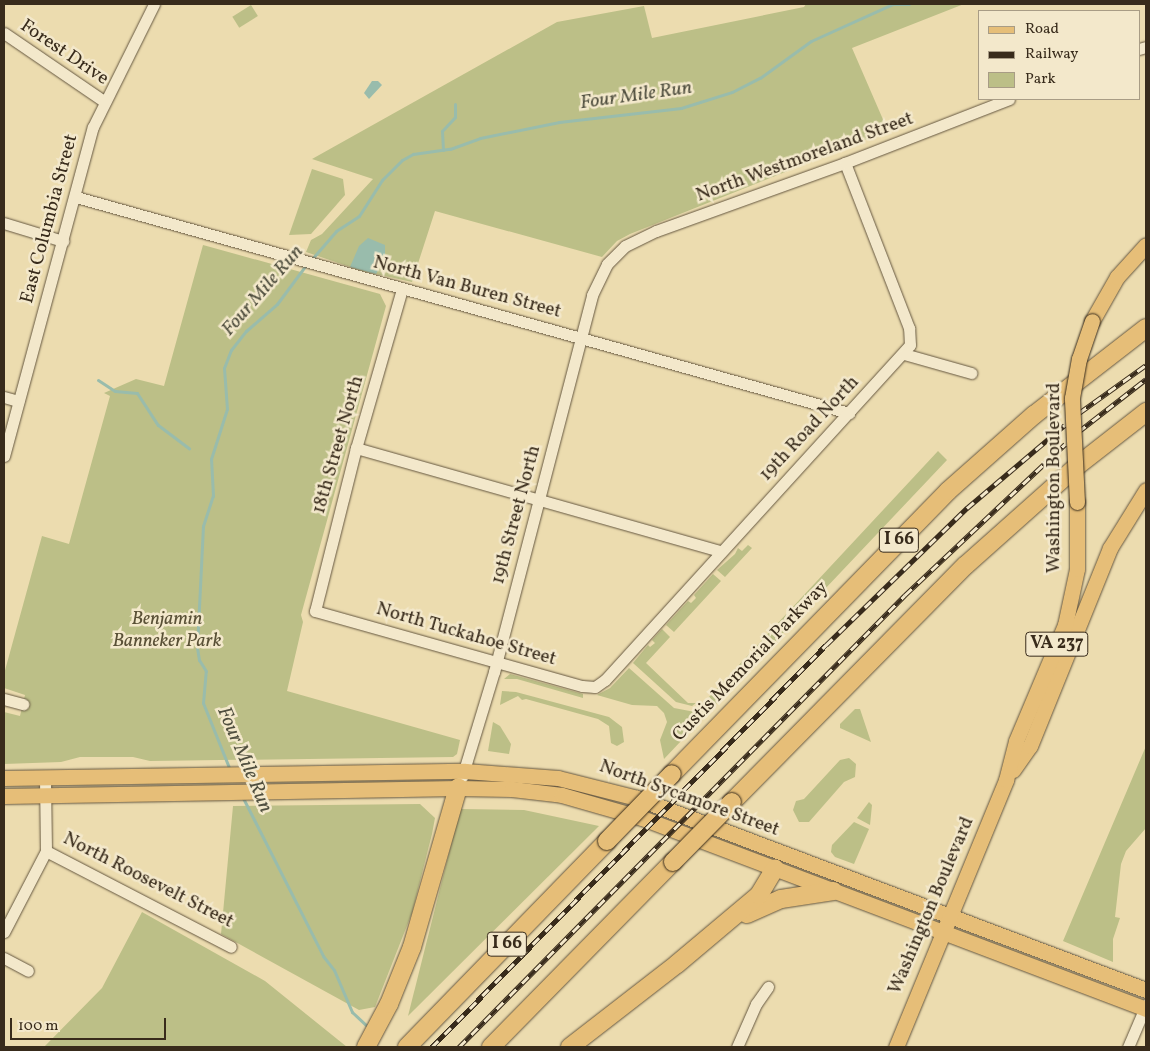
<!DOCTYPE html>
<style>
body{margin:0}
#map{position:relative;width:1150px;height:1051px;overflow:hidden;background:#ecdcaf;font-family:Vollkorn,serif}
div>[style]{position:absolute}
[style*='--x']{left:calc(var(--x)*1px);top:calc(var(--y)*1px);width:calc(var(--w)*1px);rotate:calc(var(--a)*1deg)}
.green>*{inset:0;background:#bcbf87;transform-origin:0 0}
.water>*{inset:0;background:#99bcac}
.stream>*{height:3px;margin:-1.5px;padding:0 1.5px;transform-origin:1.5px;border-radius:1.5px;background:#99bcac}
.roads{filter:drop-shadow(0 0 1px #655740) drop-shadow(0 0 1px #655740)}
.minor>*{height:11px;margin:-5.5px;padding:0 5.5px;transform-origin:5.5px;border-radius:5.5px;background:#f3e8cb}
.major>*{height:15px;margin:-7.5px;padding:0 7.5px;transform-origin:7.5px;border-radius:7.5px;background:#e6be78}
.highway>*{height:18px;margin:-9px;padding:0 9px;transform-origin:9px;border-radius:9px;background:#e6be78}
.rail>*{height:5px;margin-top:-2.5px;transform-origin:0;background:repeating-linear-gradient(90deg,#f3e8cb 0 9px,#382b1b 0 18px);box-sizing:border-box;border-block:1px solid #382b1b}
.bridges{filter:drop-shadow(0 0 1px #382b1b) drop-shadow(0 0 1px #382b1b)}
.major-bridge>*{height:15px;margin:-7.5px;padding:0 7.5px;transform-origin:7.5px;border-radius:7.5px;background:#e6be78}
.highway-bridge>*{height:18px;margin:-9px;padding:0 9px;transform-origin:9px;border-radius:9px;background:#e6be78}
span{translate:-50% -50%;white-space:nowrap;text-align:center;line-height:1.15;-webkit-text-stroke:5px #f3e8cb;paint-order:stroke}
.shield-label span{padding:1px 4px;background:#f3e8cb;border:1px solid;border-radius:4px;-webkit-text-stroke-width:0}
.shield-label{font-size:18px;color:#382b1b;font-weight:700}
.street-label{font-size:19px;color:#382b1b}
.park-label{font-size:19px;color:#595036;font-style:italic}
.water-label{font-size:20px;color:#504f3f;font-style:italic}
.frame{position:absolute;inset:0;border:5px solid #382b1b;pointer-events:none}
.legend{position:absolute;left:978px;top:10px;width:162px;height:90px;box-sizing:border-box;background:#f3e8cb;border:1px solid #a89c85;margin:0;padding:6px 9px;list-style:none;font-size:15px;color:#382b1b}
.legend li{display:flex;align-items:center;gap:10px;height:25px}
.legend b{width:25px;border:1px solid #a89c85}
.scale{position:absolute;left:10px;top:1018px;width:156px;height:22px;box-sizing:border-box;border:2px solid #382b1b;border-top:0;padding-left:6px;font-size:15px;line-height:18px;white-space:nowrap;color:#382b1b;-webkit-text-stroke:4px #f3e8cb;paint-order:stroke}
</style>
<div id="map">
<div class="green">
<i style="clip-path:polygon(806px 4px,964px 4px,852px 48px,888px 131px,630px 234px,617px 241px,602px 257px,435px 211px,412px 282px,362px 271px,306px 252px,311px 240px,322px 234px,373px 179px,312px 159px,557px 22px,644px 6px,652px 38px,804px 7px)"></i>
<i style="left:251px;top:5px;width:13px;height:22px;rotate:58deg"></i>
<i style="clip-path:polygon(312px 169px,343px 179px,345px 195px,311px 234px,289px 235px)"></i>
<i style="clip-path:polygon(203px 245px,380px 294px,386px 306px,301px 615px,303px 622px,287px 691px,460px 740px,457px 754px,453px 757px,150px 761px,133px 757px,80px 757px,61px 762px,4px 764px,4px 712px,20px 716px,25px 695px,4px 688px,4px 674px,42px 536px,69px 544px,110px 396px,104px 393px,136px 379px,164px 386px)"></i>
<i style="clip-path:polygon(938px 451px,947px 460px,664px 759px,660px 740px,667px 722px,664px 713px,657px 706px,632px 705px,597px 695px,610px 688px,629px 668px,674px 708px,695px 712px)"></i>
<i style="clip-path:polygon(748px 545px,752px 548px,725px 577px,717px 570px,735px 554px,738px 548px,742px 551px)"></i>
<i style="clip-path:polygon(713px 574px,721px 581px,674px 632px,666px 625px,688px 601px,691px 603px,696px 598px,694px 595px)"></i>
<i style="clip-path:polygon(662px 629px,670px 637px,646px 663px,688px 703px,696px 703px,692px 706px,676px 702px,633px 663px,648px 645px,650px 647px,655px 643px,652px 640px)"></i>
<i style="clip-path:polygon(510px 674px,583px 694px,583px 698px,517px 679px,504px 679px)"></i>
<i style="clip-path:polygon(502px 691px,516px 692px,609px 717px,622px 727px,624px 742px,617px 746px,611px 743px,609px 726px,598px 719px,526px 699px,522px 700px,518px 696px,500px 705px)"></i>
<i style="clip-path:polygon(855px 709px,860px 709px,871px 742px,840px 728px,840px 724px)"></i>
<i style="clip-path:polygon(493px 722px,500px 726px,511px 744px,509px 754px,488px 751px)"></i>
<i style="clip-path:polygon(1146px 746px,1146px 828px,1126px 851px,1121px 864px,1115px 917px,1120px 918px,1113px 939px,1113px 962px,1063px 941px)"></i>
<i style="clip-path:polygon(849px 758px,856px 764px,855px 777px,844px 782px,809px 822px,799px 822px,793px 810px,796px 801px,804px 799px,840px 760px)"></i>
<i style="clip-path:polygon(869px 802px,872px 805px,870px 825px,857px 818px)"></i>
<i style="clip-path:polygon(420px 804px,435px 818px,432px 834px,412px 913px,375px 1007px,359px 1010px,221px 934px,233px 806px)"></i>
<i style="clip-path:polygon(460px 809px,524px 810px,599px 826px,408px 1016px)"></i>
<i style="clip-path:polygon(854px 822px,869px 829px,854px 864px,835px 857px,831px 852px,832px 845px)"></i>
<i style="clip-path:polygon(142px 912px,265px 981px,347px 1047px,44px 1047px,102px 988px)"></i>
</div>
<div class="water">
<i style="clip-path:polygon(372px 81px,378px 81px,382px 85px,369px 99px,364px 93px)"></i>
<i style="clip-path:polygon(368px 238px,385px 245px,385px 258px,376px 274px,350px 267px,359px 246px)"></i>
</div>
<div class="stream">
<i style="--x:443;--y:150;--w:19;--a:-93"></i>
<i style="--x:442;--y:131;--w:19;--a:-47"></i>
<i style="--x:455;--y:117;--w:13;--a:-90"></i>
<i style="--x:311;--y:260;--w:38;--a:-49"></i>
<i style="--x:336;--y:231;--w:27;--a:-33"></i>
<i style="--x:359;--y:216;--w:43;--a:-57.4"></i>
<i style="--x:382;--y:180;--w:28;--a:-45"></i>
<i style="--x:402;--y:160;--w:13;--a:-29"></i>
<i style="--x:413;--y:154;--w:37;--a:-8"></i>
<i style="--x:450;--y:149;--w:32;--a:-20"></i>
<i style="--x:480;--y:138;--w:81;--a:-11.4"></i>
<i style="--x:559;--y:122;--w:123;--a:-6.5"></i>
<i style="--x:681;--y:108;--w:53;--a:-17.4"></i>
<i style="--x:732;--y:92;--w:31;--a:-27"></i>
<i style="--x:760;--y:78;--w:63;--a:-36"></i>
<i style="--x:811;--y:41;--w:90;--a:-24.3"></i>
<i style="--x:893;--y:4;--w:16;--a:0"></i>
<i style="--x:98;--y:380;--w:20;--a:33"></i>
<i style="--x:115;--y:391;--w:22;--a:5"></i>
<i style="--x:137;--y:393;--w:38;--a:57"></i>
<i style="--x:158;--y:425;--w:39;--a:37"></i>
<i style="--x:230;--y:770;--w:72;--a:-111.9"></i>
<i style="--x:203;--y:703;--w:32;--a:-85"></i>
<i style="--x:206;--y:671;--w:13;--a:-122"></i>
<i style="--x:199;--y:660;--w:12;--a:-99"></i>
<i style="--x:197;--y:648;--w:122;--a:-87.2"></i>
<i style="--x:203;--y:526;--w:32;--a:-72"></i>
<i style="--x:213;--y:496;--w:37;--a:-93"></i>
<i style="--x:211;--y:459;--w:52;--a:-72.3"></i>
<i style="--x:227;--y:409;--w:41;--a:-94.2"></i>
<i style="--x:224;--y:368;--w:19;--a:-69"></i>
<i style="--x:231;--y:350;--w:24;--a:-52"></i>
<i style="--x:246;--y:331;--w:41;--a:-41.1"></i>
<i style="--x:277;--y:304;--w:49;--a:-53.4"></i>
<i style="--x:242;--y:796;--w:179;--a:63.1"></i>
<i style="--x:323;--y:956;--w:18;--a:52"></i>
<i style="--x:334;--y:970;--w:46;--a:66.8"></i>
<i style="--x:352;--y:1012;--w:21;--a:43"></i>
</div>
<div class="roads">
<div class="minor">
<i style="--x:4;--y:33;--w:122;--a:34.3"></i>
<i style="--x:1139;--y:49;--w:7;--a:-16"></i>
<i style="--x:76;--y:197;--w:803;--a:15.61"></i>
<i style="--x:4;--y:223;--w:62;--a:17"></i>
<i style="--x:402;--y:289;--w:166;--a:106.1"></i>
<i style="--x:356;--y:448;--w:168;--a:104.1"></i>
<i style="--x:315;--y:611;--w:277;--a:15.7"></i>
<i style="--x:582;--y:686;--w:13;--a:4"></i>
<i style="--x:595;--y:687;--w:12;--a:-35"></i>
<i style="--x:605;--y:680;--w:453;--a:-47.7"></i>
<i style="--x:910;--y:345;--w:17;--a:-93"></i>
<i style="--x:909;--y:328;--w:177;--a:-111.2"></i>
<i style="--x:904;--y:354;--w:70;--a:15.8"></i>
<i style="--x:4;--y:397;--w:15;--a:16"></i>
<i style="--x:356;--y:448;--w:379;--a:15.8"></i>
<i style="--x:4;--y:456;--w:341;--a:-74.9"></i>
<i style="--x:93;--y:127;--w:137;--a:-63.6"></i>
<i style="--x:4;--y:699;--w:20;--a:15"></i>
<i style="--x:462;--y:777;--w:110;--a:-73.1"></i>
<i style="--x:494;--y:672;--w:390;--a:-75.4"></i>
<i style="--x:592;--y:295;--w:34;--a:-64"></i>
<i style="--x:607;--y:264;--w:25;--a:-45"></i>
<i style="--x:625;--y:246;--w:34;--a:-26"></i>
<i style="--x:656;--y:231;--w:201;--a:-19.8"></i>
<i style="--x:845;--y:163;--w:176;--a:-21.3"></i>
<i style="--x:46;--y:851;--w:208;--a:27.4"></i>
<i style="--x:4;--y:932;--w:91;--a:-62.6"></i>
<i style="--x:46;--y:851;--w:74;--a:-90.8"></i>
<i style="--x:4;--y:958;--w:27;--a:28"></i>
<i style="--x:737;--y:1047;--w:47;--a:-66.2"></i>
<i style="--x:756;--y:1004;--w:21;--a:-55"></i>
<i style="--x:1128;--y:1047;--w:46;--a:-66.8"></i>
</div>
<div class="major">
<i style="--x:1092;--y:321;--w:51;--a:-60.4"></i>
<i style="--x:1117;--y:277;--w:43;--a:-47.8"></i>
<i style="--x:1013;--y:770;--w:29;--a:-55"></i>
<i style="--x:1030;--y:746;--w:214;--a:-68"></i>
<i style="--x:1110;--y:548;--w:68;--a:-58.2"></i>
<i style="--x:4;--y:778;--w:461;--a:-0.9"></i>
<i style="--x:465;--y:771;--w:93;--a:4.3"></i>
<i style="--x:558;--y:778;--w:81;--a:14.2"></i>
<i style="--x:637;--y:798;--w:544;--a:20.67"></i>
<i style="--x:4;--y:796;--w:454;--a:-1"></i>
<i style="--x:458;--y:788;--w:54;--a:1.1"></i>
<i style="--x:512;--y:789;--w:50;--a:6.8"></i>
<i style="--x:562;--y:795;--w:83;--a:16"></i>
<i style="--x:642;--y:818;--w:539;--a:20.76"></i>
<i style="--x:896;--y:1047;--w:289;--a:-67.6"></i>
<i style="--x:1006;--y:780;--w:40;--a:-75.6"></i>
<i style="--x:1016;--y:741;--w:126;--a:-67.1"></i>
<i style="--x:1065;--y:625;--w:57;--a:-77.9"></i>
<i style="--x:1077;--y:569;--w:67;--a:-90"></i>
</div>
<div class="highway">
<i style="--x:672;--y:774;--w:395;--a:-45.7"></i>
<i style="--x:948;--y:491;--w:115;--a:-41.5"></i>
<i style="--x:1034;--y:415;--w:142;--a:-37.8"></i>
<i style="--x:732;--y:802;--w:333;--a:-45.4"></i>
<i style="--x:966;--y:565;--w:149;--a:-41.7"></i>
<i style="--x:1077;--y:466;--w:88;--a:-38"></i>
<i style="--x:747;--y:914;--w:37;--a:-24"></i>
<i style="--x:781;--y:899;--w:53;--a:-8.7"></i>
<i style="--x:366;--y:1047;--w:49;--a:-61.9"></i>
<i style="--x:389;--y:1004;--w:61;--a:-68"></i>
<i style="--x:412;--y:947;--w:166;--a:-73.9"></i>
<i style="--x:407;--y:1047;--w:287;--a:-45.8"></i>
<i style="--x:491;--y:1047;--w:260;--a:-45.5"></i>
<i style="--x:570;--y:1047;--w:135;--a:-37.8"></i>
<i style="--x:677;--y:964;--w:107;--a:-40.1"></i>
<i style="--x:759;--y:895;--w:31;--a:-59"></i>
</div>
</div>
<div class="rail">
<i style="--x:1079;--y:413;--w:82;--a:-35.6"></i>
<i style="--x:1078;--y:432;--w:86;--a:-37.9"></i>
<i style="--x:432;--y:1047;--w:563;--a:-45.58"></i>
<i style="--x:826;--y:645;--w:197;--a:-44.2"></i>
<i style="--x:967;--y:508;--w:128;--a:-40.3"></i>
<i style="--x:459;--y:1047;--w:635;--a:-45.38"></i>
<i style="--x:905;--y:595;--w:220;--a:-43.3"></i>
</div>
<div class="bridges">
<div class="major-bridge">
<i style="--x:1077;--y:502;--w:104;--a:-92.8"></i>
<i style="--x:1072;--y:398;--w:40;--a:-80"></i>
<i style="--x:1079;--y:359;--w:40;--a:-71.1"></i>
</div>
<div class="highway-bridge">
<i style="--x:607;--y:841;--w:93;--a:-45.9"></i>
<i style="--x:673;--y:862;--w:84;--a:-45.5"></i>
</div>
</div>
<div class="shield-label">
<span style="left:899px;top:540px">I 66</span>
<span style="left:1057px;top:644px">VA 237</span>
<span style="left:507px;top:944px">I 66</span>
</div>
<div class="street-label">
<span style="left:64px;top:53px;rotate:34deg">Forest Drive</span>
<span style="left:805px;top:158px;rotate:-20deg">North Westmoreland Street</span>
<span style="left:50px;top:219px;rotate:-75deg">East Columbia Street</span>
<span style="left:467px;top:288px;rotate:15deg">North Van Buren Street</span>
<span style="left:810px;top:429px;rotate:-47deg">19th Road North</span>
<span style="left:339px;top:445px;rotate:-74deg">18th Street North</span>
<span style="left:1055px;top:478px;rotate:-90deg">Washington Boulevard</span>
<span style="left:517px;top:515px;rotate:-75deg">19th Street North</span>
<span style="left:466px;top:635px;rotate:16deg">North Tuckahoe Street</span>
<span style="left:751px;top:662px;rotate:-46deg">Custis Memorial Parkway</span>
<span style="left:689px;top:799px;rotate:20deg">North Sycamore Street</span>
<span style="left:148px;top:881px;rotate:27deg">North Roosevelt Street</span>
<span style="left:932px;top:906px;rotate:-67deg">Washington Boulevard</span>
</div>
<div class="park-label">
<span style="left:167px;top:631px">Benjamin<br>Banneker Park</span>
</div>
<div class="water-label">
<span style="left:636px;top:96px;rotate:-8deg">Four Mile Run</span>
<span style="left:263px;top:291px;rotate:-49deg">Four Mile Run</span>
<span style="left:244px;top:760px;rotate:67deg">Four Mile Run</span>
</div>
<div class="frame"></div>
<ul class="legend">
<li><b style="height:6px;background:#e6be78"></b>Road</li>
<li><b style="height:6px;background:#382b1b"></b>Railway</li>
<li><b style="height:14px;background:#bcbf87"></b>Park</li>
</ul>
<div class="scale">100 m</div>
</div>
